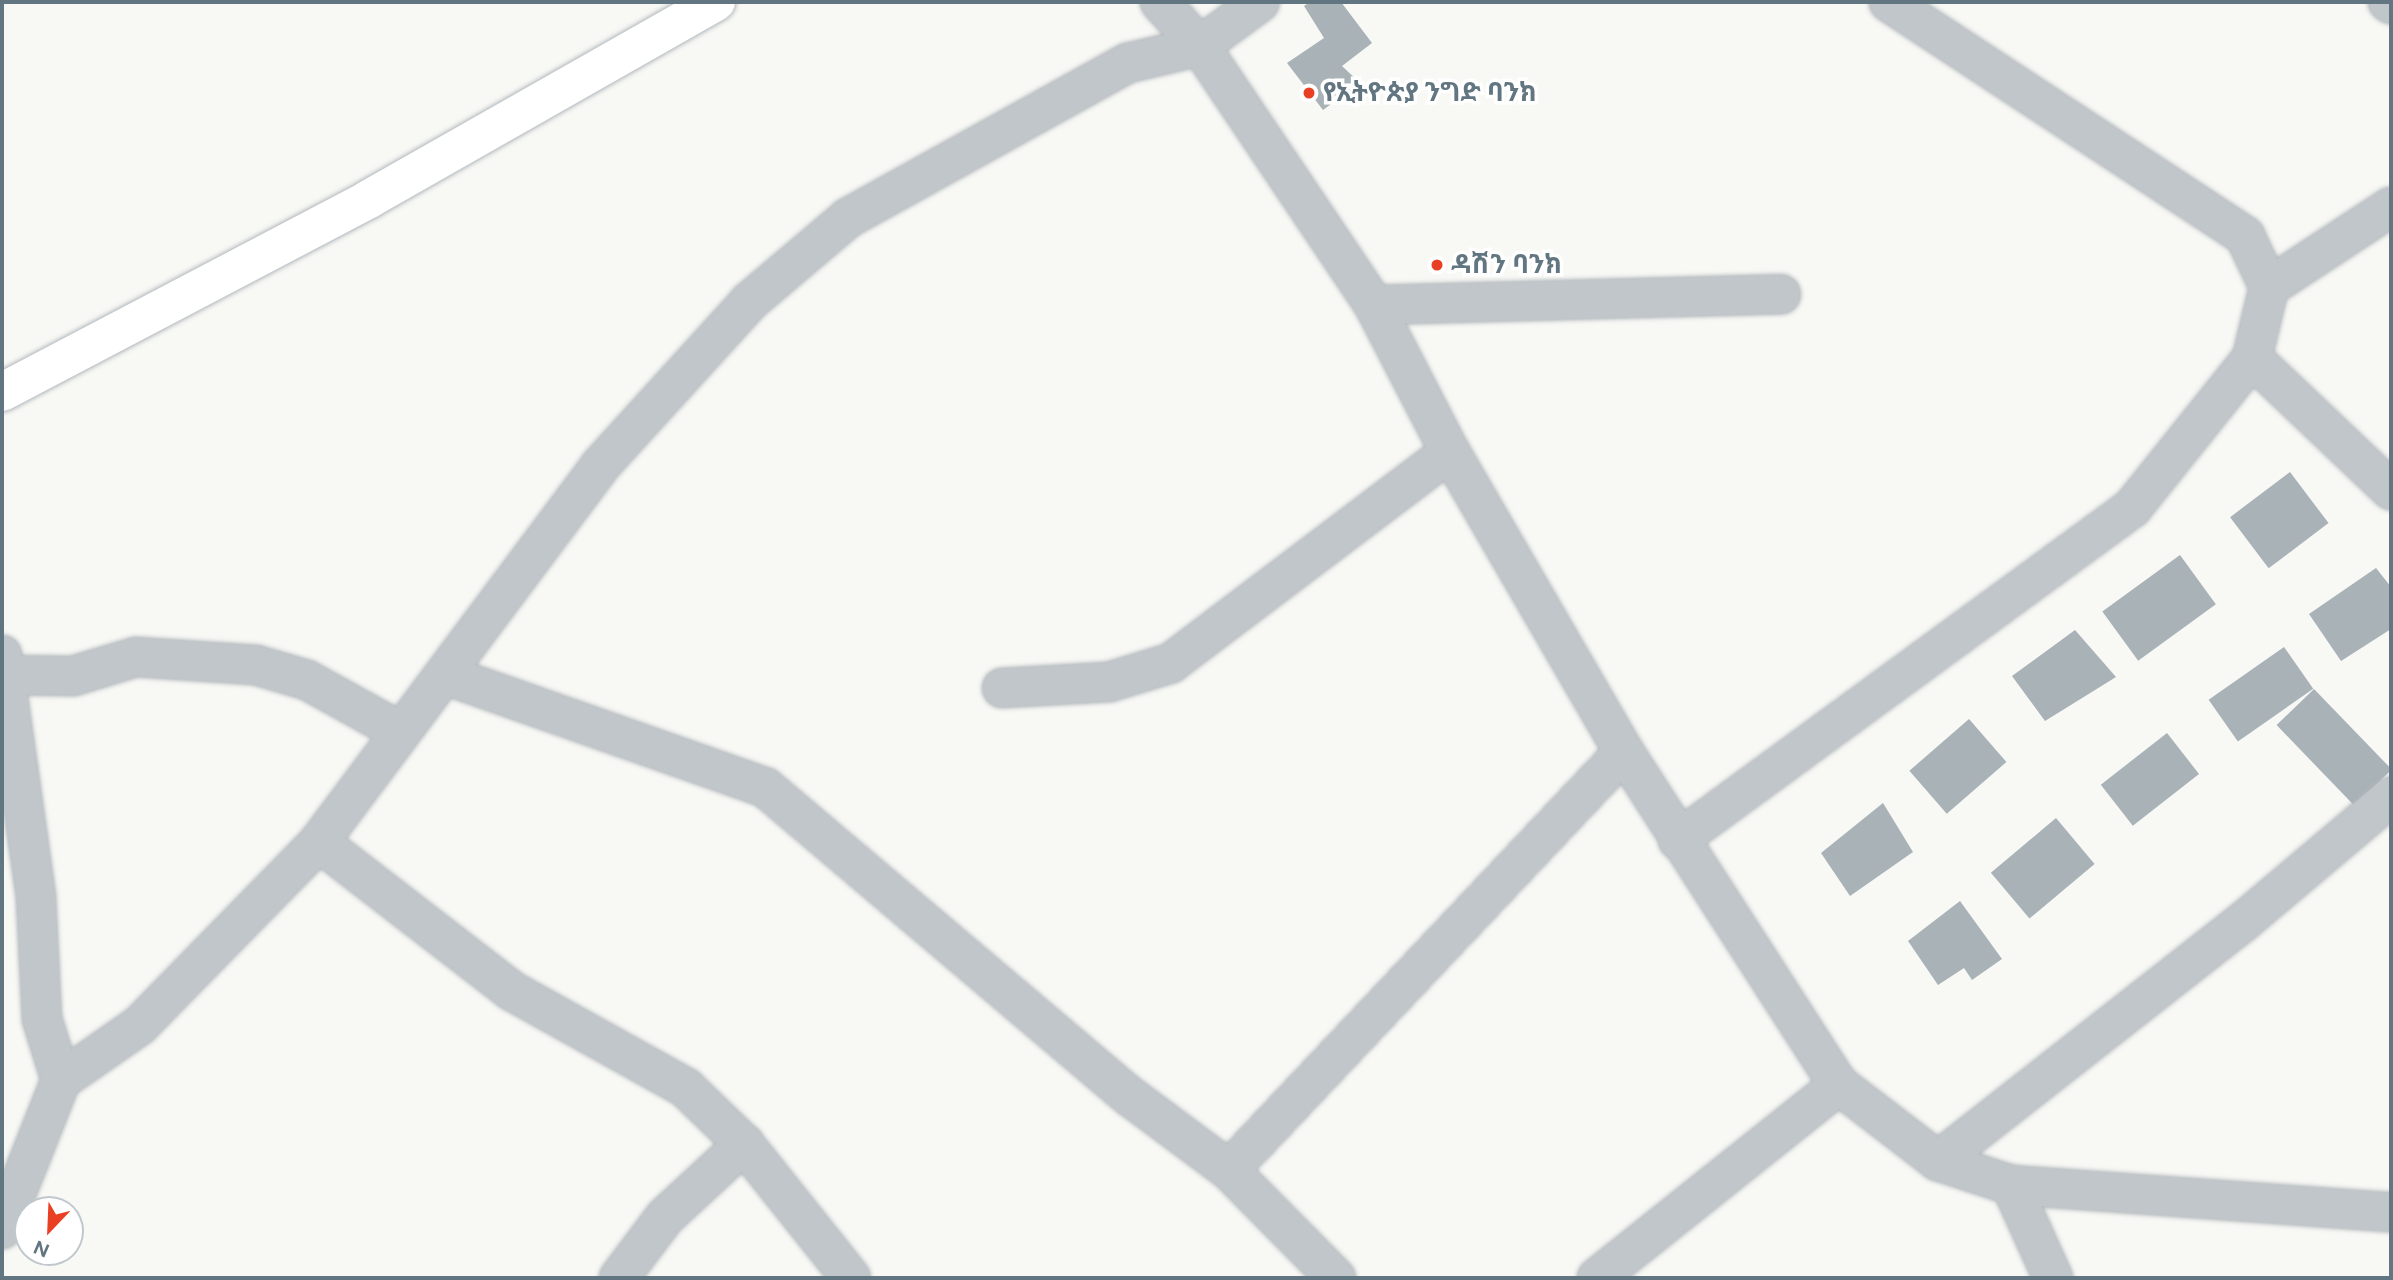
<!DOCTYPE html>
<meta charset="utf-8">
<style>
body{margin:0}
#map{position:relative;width:2393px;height:1280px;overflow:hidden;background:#f8f8f5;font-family:Figtree,"Noto Sans Ethiopic",sans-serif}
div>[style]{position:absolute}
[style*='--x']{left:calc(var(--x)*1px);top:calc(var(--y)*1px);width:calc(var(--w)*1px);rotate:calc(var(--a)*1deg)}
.building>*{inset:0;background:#a8b2b7;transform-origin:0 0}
.roads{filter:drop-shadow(0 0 2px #b2b8bc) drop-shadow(0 0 2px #b2b8bc)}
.minor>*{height:38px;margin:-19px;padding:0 19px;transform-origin:19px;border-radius:19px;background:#c0c6c9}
.major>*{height:38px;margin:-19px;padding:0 19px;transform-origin:19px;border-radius:19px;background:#fff}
.dots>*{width:19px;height:19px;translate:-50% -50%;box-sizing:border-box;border:4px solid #fff;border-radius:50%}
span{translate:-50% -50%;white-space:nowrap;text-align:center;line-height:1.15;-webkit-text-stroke:7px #fff;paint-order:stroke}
.poi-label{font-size:26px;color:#627681;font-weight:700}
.left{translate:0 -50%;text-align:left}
.frame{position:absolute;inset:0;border:4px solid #627681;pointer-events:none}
.north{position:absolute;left:14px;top:1196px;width:70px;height:70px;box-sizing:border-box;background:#fff;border:2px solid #c0c8cd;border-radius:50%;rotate:203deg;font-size:19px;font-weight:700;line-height:28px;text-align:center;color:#627681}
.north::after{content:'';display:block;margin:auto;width:24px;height:32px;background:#e94023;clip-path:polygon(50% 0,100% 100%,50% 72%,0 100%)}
</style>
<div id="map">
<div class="building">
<i style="clip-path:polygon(1310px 2px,1341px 2px,1372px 43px,1342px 66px,1360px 83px,1323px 110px,1287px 63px,1324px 38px,1304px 6px)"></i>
<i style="left:2290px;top:472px;width:64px;height:75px;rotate:53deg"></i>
<i style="left:2180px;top:555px;width:61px;height:96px;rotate:54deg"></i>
<i style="clip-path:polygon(2376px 568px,2391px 587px,2391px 629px,2341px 661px,2309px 614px)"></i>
<i style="clip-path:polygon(2075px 630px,2116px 677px,2045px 721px,2012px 676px)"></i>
<i style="left:2284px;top:647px;width:51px;height:92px;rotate:55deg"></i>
<i style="left:2314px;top:689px;width:112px;height:52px;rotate:46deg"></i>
<i style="left:1969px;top:719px;width:57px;height:79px;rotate:49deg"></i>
<i style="left:2167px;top:733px;width:52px;height:84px;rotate:52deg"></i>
<i style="clip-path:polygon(1883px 803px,1913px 852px,1850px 896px,1821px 853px)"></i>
<i style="left:2056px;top:818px;width:60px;height:85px;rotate:50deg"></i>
<i style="clip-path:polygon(1960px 901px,2002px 959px,1972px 980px,1964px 968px,1938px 985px,1908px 941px)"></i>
</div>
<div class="roads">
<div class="minor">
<i style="--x:1160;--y:2;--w:59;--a:47.7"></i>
<i style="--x:1200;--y:46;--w:312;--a:56.1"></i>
<i style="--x:1374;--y:305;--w:165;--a:62.7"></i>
<i style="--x:1450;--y:452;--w:347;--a:59.9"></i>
<i style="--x:1624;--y:752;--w:396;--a:57.2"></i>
<i style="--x:1839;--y:1085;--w:125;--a:37.5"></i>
<i style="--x:1938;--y:1161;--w:77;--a:18.2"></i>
<i style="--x:2011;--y:1185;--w:381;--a:4.1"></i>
<i style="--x:2388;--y:2;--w:4;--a:34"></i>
<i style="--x:2269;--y:287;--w:146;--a:-33.3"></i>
<i style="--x:1374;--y:305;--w:407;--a:-1.5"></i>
<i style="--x:2252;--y:358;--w:192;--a:43.5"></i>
<i style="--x:2;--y:655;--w:245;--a:82"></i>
<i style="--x:36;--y:898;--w:121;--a:87.2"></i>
<i style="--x:42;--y:1019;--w:64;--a:72.7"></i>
<i style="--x:5;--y:675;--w:68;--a:0.8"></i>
<i style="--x:73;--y:676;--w:66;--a:-16.8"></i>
<i style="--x:136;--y:657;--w:120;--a:3.8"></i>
<i style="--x:256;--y:665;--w:53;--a:16.4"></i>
<i style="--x:307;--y:680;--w:107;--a:29"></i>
<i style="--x:446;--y:675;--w:339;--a:19.4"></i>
<i style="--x:766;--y:788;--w:478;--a:40.3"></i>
<i style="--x:1131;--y:1097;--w:122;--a:36.7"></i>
<i style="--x:1229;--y:1170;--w:152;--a:45.3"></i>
<i style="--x:1002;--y:688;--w:107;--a:-3.2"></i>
<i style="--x:1109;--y:682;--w:65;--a:-17"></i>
<i style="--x:1171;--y:663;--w:350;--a:-37.1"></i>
<i style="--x:1678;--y:840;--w:562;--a:-36.18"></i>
<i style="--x:2132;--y:508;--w:192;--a:-51.3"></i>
<i style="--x:2252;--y:358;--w:73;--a:-76.5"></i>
<i style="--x:2269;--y:287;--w:56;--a:-115.2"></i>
<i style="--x:2245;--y:236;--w:426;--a:-146.7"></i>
<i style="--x:319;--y:842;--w:244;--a:37.7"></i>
<i style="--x:512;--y:991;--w:199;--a:29.1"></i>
<i style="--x:686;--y:1088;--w:81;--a:44"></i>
<i style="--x:744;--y:1144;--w:171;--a:51.4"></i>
<i style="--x:1938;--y:1161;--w:387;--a:-38.1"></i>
<i style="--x:2243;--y:922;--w:194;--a:-40.2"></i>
<i style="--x:1229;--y:1170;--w:575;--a:-46.62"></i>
<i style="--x:2011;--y:1185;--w:102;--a:65.7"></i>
<i style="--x:2;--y:1229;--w:160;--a:-68.4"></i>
<i style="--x:61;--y:1080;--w:96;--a:-34.8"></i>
<i style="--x:140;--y:1025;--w:256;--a:-45.6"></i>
<i style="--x:319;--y:842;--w:469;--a:-53.2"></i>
<i style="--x:600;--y:466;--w:222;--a:-47.7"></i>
<i style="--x:749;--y:302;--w:130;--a:-40.3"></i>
<i style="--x:848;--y:218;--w:320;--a:-29"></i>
<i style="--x:1128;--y:63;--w:74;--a:-13.3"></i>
<i style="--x:1200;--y:46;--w:74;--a:-36.3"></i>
<i style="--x:619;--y:1278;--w:76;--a:-53"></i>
<i style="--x:665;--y:1217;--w:108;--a:-42.7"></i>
<i style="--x:1597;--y:1278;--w:310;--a:-38.6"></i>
</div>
<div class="major">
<i style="--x:2;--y:392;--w:415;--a:-27.7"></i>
<i style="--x:369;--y:199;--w:399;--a:-29.6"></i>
</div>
</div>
<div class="dots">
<i style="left:1309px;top:93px;background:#e94023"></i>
<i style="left:1437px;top:265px;background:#e94023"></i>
</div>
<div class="poi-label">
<span class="left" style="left:1323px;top:93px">የኢትዮጵያ ንግድ ባንክ</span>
<span class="left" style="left:1451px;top:265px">ዳሽን ባንክ</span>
</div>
<div class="frame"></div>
<div class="north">N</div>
</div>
